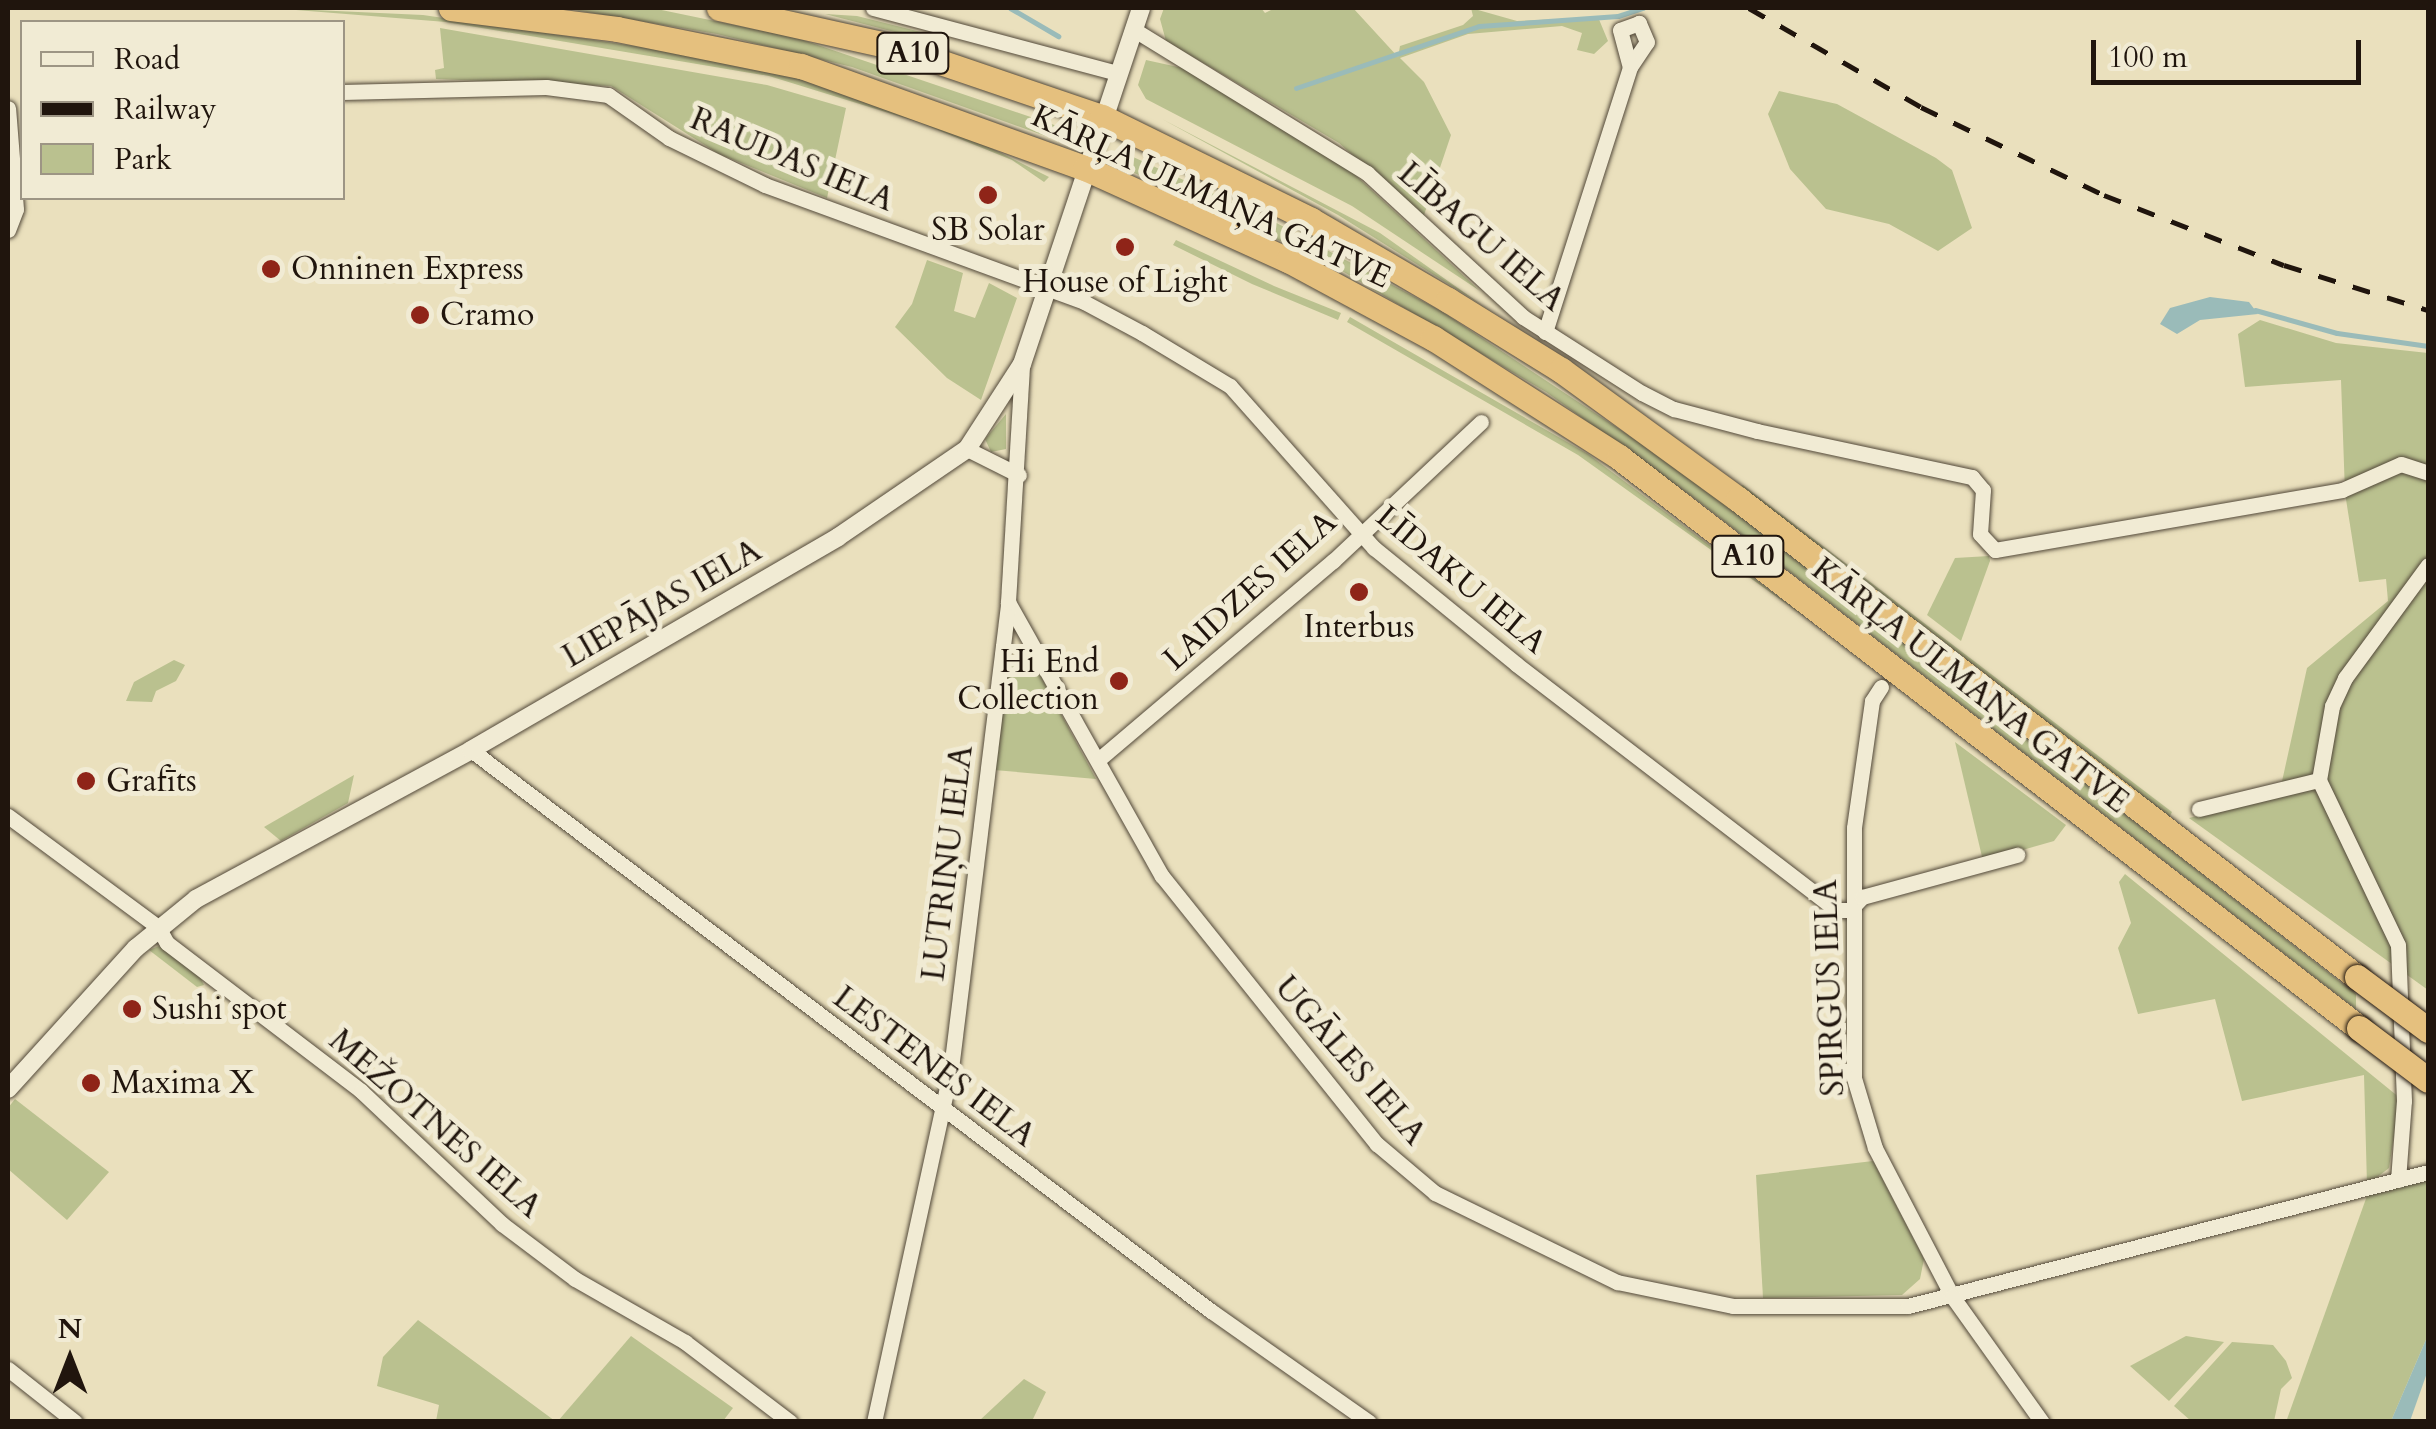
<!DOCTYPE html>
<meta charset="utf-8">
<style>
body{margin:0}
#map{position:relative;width:2436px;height:1429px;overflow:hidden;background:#eae0bd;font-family:Cardo,serif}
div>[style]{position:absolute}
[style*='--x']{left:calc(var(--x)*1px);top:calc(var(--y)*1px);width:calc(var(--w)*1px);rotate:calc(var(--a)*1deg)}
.green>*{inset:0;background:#bac18f}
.water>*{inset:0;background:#9abbb9}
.stream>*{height:5px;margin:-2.5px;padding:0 2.5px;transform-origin:2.5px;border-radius:2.5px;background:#9abbb9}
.roads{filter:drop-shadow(0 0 2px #524839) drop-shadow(0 0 2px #524839)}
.minor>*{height:15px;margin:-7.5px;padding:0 7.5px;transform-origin:7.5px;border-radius:7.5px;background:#f1ebd4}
.tertiary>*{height:18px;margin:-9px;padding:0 9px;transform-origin:9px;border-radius:9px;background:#f1ebd4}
.trunk>*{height:25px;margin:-12.5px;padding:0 12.5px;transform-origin:12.5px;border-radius:12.5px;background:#e5c07e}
.rail>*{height:5px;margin-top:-2.5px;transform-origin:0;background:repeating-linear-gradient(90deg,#20150d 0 18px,transparent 0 36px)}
.bridges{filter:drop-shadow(0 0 2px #20150d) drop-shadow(0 0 2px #20150d)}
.trunk-bridge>*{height:25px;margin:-12.5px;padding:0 12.5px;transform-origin:12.5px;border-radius:12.5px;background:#e5c07e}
.dots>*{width:28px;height:28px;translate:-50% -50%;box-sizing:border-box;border:5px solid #f1ebd4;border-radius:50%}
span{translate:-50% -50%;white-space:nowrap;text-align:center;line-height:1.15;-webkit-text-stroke:10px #f1ebd4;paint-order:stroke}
.shield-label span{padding:2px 8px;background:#f1ebd4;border:2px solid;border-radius:8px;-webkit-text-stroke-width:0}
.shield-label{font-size:30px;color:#20150d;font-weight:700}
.street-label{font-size:32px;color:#20150d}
.poi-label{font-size:32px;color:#20150d}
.left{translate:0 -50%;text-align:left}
.right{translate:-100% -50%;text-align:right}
.frame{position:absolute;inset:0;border:10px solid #20150d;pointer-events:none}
.legend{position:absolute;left:20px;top:20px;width:325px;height:180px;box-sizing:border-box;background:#f1ebd4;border:2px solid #9d9584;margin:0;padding:12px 18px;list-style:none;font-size:30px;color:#20150d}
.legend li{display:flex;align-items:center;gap:20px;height:50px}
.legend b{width:50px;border:2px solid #9d9584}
.north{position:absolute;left:20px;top:1309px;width:100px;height:100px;-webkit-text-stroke:8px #f1ebd4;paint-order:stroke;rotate:0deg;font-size:28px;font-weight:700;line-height:40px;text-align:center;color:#20150d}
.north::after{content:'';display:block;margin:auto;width:35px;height:45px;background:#20150d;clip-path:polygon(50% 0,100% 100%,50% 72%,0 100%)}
.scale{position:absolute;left:2091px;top:40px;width:270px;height:45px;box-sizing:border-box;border:5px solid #20150d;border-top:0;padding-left:12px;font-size:30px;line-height:35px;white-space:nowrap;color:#20150d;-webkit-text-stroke:8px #f1ebd4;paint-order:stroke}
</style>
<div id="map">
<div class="green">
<i style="clip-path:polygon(271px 8px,423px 15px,716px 58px,822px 84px,959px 132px,1049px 177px,1044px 182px,1012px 160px,918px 122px,769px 76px,446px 22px)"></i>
<i style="clip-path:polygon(563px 8px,652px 8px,797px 38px,1069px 130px,1065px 143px,852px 67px,717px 34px)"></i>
<i style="clip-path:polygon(1164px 8px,1261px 8px,1265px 13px,1275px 8px,1353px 8px,1398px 57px,1400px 46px,1463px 25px,1473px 16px,1471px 8px,1517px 21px,1598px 17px,1608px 41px,1594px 54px,1577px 50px,1582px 33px,1562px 26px,1468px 34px,1400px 58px,1424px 82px,1451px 135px,1423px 218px,1339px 143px,1166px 41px,1160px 19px)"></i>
<i style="clip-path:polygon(825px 14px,857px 16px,921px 32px,918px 38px)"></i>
<i style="clip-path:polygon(440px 28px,767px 85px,846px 108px,827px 198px,719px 154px,611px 86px,436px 79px,435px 70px,444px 68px)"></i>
<i style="clip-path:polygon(1146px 60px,1187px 69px,1350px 170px,1480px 291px,1352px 206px,1146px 99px,1138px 85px)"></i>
<i style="clip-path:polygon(1779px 91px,1837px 104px,1936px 158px,1952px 170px,1972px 228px,1938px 251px,1889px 224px,1826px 209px,1790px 169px,1768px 114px)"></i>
<i style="clip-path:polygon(1162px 119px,1380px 233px,1482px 305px,1338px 215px)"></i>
<i style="clip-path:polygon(1120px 151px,1269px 219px,1441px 311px,1690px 476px,2356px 994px,2356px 1009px,1698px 501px,1546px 392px,1332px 265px,1115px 164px)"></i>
<i style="clip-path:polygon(1176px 240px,1274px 286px,1341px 313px,1338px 320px,1252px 284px,1173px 245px)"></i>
<i style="clip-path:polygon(927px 260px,963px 273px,954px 311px,975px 318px,989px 283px,1017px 298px,981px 400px,947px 378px,895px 327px,912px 304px)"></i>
<i style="clip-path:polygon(1350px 317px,1588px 454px,1816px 625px,1578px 455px,1347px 322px)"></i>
<i style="clip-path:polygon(2260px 320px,2336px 343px,2428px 353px,2428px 990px,2189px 818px,2279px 795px,2307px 668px,2388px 601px,2386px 579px,2359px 582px,2345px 493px,2341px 380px,2245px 387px,2238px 334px)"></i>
<i style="clip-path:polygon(1006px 414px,1006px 449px,991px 452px,985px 439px)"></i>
<i style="clip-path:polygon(1743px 485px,2172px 812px,2169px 818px,1740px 486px)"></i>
<i style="clip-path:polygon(1989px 556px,1990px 561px,1961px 641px,1927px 615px,1955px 558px)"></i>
<i style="clip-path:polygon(1028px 656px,1032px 660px,1096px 779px,994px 770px,1006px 665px)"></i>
<i style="clip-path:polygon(174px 660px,185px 665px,176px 681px,156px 691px,152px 702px,126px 701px,134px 682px)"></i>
<i style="clip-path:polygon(1955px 742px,2066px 825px,2054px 841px,1983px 861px)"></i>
<i style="clip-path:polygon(354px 775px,348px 803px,281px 841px,264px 827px)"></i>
<i style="clip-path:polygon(2125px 874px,2400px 1098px,2389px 1168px,2367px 1185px,2364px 1075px,2242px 1101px,2215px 999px,2138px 1014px,2118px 948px,2131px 923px,2119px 882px)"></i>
<i style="clip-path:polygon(159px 946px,200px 977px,204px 985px,197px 987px,149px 950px)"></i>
<i style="clip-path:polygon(15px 1099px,109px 1172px,67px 1220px,8px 1169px,8px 1108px)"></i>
<i style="clip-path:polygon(1873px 1161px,1924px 1259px,1920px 1279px,1902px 1295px,1763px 1298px,1756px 1175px)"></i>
<i style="clip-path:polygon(2428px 1177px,2428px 1335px,2391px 1421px,2286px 1422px,2368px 1193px)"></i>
<i style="clip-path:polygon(418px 1320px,555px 1421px,436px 1421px,439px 1405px,377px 1386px,383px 1357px)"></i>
<i style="clip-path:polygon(631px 1336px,733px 1408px,723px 1421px,558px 1421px)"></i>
<i style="clip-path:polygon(2186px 1336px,2224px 1342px,2169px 1401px,2130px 1366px)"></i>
<i style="clip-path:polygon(2232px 1342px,2273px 1345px,2286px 1361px,2292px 1378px,2281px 1389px,2274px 1421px,2191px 1421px,2174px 1406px)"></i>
<i style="clip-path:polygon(1024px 1379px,1046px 1392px,1032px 1421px,979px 1421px)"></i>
</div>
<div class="water">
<i style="clip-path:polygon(2210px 297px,2249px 302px,2258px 314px,2200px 320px,2177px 334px,2160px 324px,2170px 308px)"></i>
<i style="clip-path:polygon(2428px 1335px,2428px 1370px,2410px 1421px,2391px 1421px)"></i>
</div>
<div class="stream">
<i style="--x:1010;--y:8;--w:56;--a:30.3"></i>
<i style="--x:1296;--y:88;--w:193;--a:-18.7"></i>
<i style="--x:1479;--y:26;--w:139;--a:-4.1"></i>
<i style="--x:1618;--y:16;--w:26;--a:-18"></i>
<i style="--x:2255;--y:310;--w:85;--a:15.7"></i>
<i style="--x:2337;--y:333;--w:92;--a:8.1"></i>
</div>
<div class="roads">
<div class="minor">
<i style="--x:873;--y:8;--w:253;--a:14.9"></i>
<i style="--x:1133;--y:29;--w:275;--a:31.6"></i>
<i style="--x:1367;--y:173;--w:212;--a:42.7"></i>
<i style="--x:1523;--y:317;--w:141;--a:32.6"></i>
<i style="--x:1642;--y:393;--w:36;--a:27"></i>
<i style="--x:1674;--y:409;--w:86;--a:14.8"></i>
<i style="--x:1757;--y:431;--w:220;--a:12.1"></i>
<i style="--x:1972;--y:477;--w:17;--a:50"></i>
<i style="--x:1983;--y:490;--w:44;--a:93.9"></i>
<i style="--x:1980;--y:534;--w:22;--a:47"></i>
<i style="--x:1995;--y:550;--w:352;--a:-9.8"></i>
<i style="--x:2342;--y:490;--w:64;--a:-23.8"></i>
<i style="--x:2401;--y:464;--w:28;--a:18"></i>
<i style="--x:342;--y:92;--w:204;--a:-1.4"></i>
<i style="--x:546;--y:87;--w:63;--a:7.4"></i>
<i style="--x:608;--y:95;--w:75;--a:35.2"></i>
<i style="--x:669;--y:138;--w:107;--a:26.1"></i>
<i style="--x:765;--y:185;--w:340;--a:20.1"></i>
<i style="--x:1084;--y:302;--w:66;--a:28.1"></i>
<i style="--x:1142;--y:333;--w:103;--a:31.1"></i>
<i style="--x:1230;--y:386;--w:217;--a:48.4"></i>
<i style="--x:1374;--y:548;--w:183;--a:39.2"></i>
<i style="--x:1516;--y:664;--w:404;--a:37.5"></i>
<i style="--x:1837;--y:910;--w:13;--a:0"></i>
<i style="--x:8;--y:230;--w:22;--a:-69"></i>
<i style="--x:16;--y:209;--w:101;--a:-94.5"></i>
<i style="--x:1545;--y:332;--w:278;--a:-72.2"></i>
<i style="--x:1630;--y:67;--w:30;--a:-56"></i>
<i style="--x:1647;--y:42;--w:21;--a:-113"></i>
<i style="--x:1639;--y:23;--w:20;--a:160"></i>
<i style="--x:1620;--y:30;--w:38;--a:75"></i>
<i style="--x:967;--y:449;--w:58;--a:26.6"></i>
<i style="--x:1008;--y:602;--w:314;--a:60.7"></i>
<i style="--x:1162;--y:876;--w:344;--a:51.3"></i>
<i style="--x:1377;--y:1144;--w:76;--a:40.2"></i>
<i style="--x:1435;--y:1193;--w:203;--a:26.1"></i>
<i style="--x:1617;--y:1282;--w:118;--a:11.7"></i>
<i style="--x:1733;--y:1306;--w:175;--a:0"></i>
<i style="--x:1908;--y:1306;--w:537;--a:-14.45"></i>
<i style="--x:1881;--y:687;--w:17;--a:123"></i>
<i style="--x:1872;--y:701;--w:128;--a:98.1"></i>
<i style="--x:1854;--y:828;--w:250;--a:90"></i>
<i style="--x:1854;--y:1078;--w:73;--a:73.3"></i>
<i style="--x:1875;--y:1148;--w:167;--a:62.5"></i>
<i style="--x:1952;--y:1296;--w:155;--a:54.5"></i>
<i style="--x:471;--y:750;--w:929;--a:37.17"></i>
<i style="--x:1211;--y:1311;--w:193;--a:35.1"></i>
<i style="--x:1098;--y:760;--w:308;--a:-40.3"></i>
<i style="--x:1333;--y:561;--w:203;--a:-43.2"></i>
<i style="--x:2199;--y:809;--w:123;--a:-13.6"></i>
<i style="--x:8;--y:816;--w:187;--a:36.5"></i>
<i style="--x:158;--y:927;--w:18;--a:61"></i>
<i style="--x:167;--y:943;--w:244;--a:37.3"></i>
<i style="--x:361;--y:1091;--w:194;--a:43.3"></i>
<i style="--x:502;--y:1224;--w:91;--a:37"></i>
<i style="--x:575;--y:1279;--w:127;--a:29.8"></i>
<i style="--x:685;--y:1342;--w:132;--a:37.3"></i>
<i style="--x:1850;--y:910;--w:18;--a:-47"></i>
<i style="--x:1862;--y:897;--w:161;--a:-15.2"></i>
<i style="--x:2398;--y:1180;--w:79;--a:-85.7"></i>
<i style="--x:2404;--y:1101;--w:156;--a:-92.2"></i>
<i style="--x:2398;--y:945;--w:183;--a:-115.6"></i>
<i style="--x:2319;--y:780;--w:75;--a:-80"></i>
<i style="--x:2332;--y:706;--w:31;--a:-65"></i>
<i style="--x:2345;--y:678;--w:140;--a:-53.7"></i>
<i style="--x:8;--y:1369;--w:85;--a:38.3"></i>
<i style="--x:874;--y:1422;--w:361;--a:-77.7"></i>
<i style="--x:951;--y:1069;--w:470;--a:-83"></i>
<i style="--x:1008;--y:602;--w:238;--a:-86.6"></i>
</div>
<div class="tertiary">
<i style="--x:8;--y:1089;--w:190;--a:-47.8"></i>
<i style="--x:136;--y:948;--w:77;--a:-39.2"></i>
<i style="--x:196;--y:899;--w:313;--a:-28.4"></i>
<i style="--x:471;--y:750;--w:424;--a:-30.1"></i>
<i style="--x:838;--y:537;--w:156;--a:-34.3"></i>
<i style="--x:967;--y:449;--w:101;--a:-57.1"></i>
<i style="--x:1022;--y:364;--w:375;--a:-71.5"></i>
</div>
<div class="trunk">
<i style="--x:451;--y:8;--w:167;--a:7.2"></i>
<i style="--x:617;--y:29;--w:188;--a:11.4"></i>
<i style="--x:801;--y:66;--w:302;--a:19.8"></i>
<i style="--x:1085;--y:168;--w:223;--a:24.4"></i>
<i style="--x:1288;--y:260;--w:165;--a:28.3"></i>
<i style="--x:1433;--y:338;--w:221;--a:32.6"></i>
<i style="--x:1619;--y:457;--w:935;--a:37.65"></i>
<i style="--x:719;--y:8;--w:184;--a:12.5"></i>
<i style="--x:899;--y:48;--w:214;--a:18.8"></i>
<i style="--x:1102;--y:117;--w:233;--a:26.2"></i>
<i style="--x:1311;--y:220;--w:159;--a:30.3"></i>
<i style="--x:1448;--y:300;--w:133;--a:31.8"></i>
<i style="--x:1561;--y:370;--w:219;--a:36.1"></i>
<i style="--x:1738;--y:499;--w:782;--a:37.68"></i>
</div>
</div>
<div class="rail">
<i style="--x:1749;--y:8;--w:198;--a:29.9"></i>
<i style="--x:1921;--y:107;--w:203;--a:25.7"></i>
<i style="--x:2104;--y:195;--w:193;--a:21.3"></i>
<i style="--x:2284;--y:265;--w:151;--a:17.4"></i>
</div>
<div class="bridges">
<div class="trunk-bridge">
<i style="--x:2357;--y:977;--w:89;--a:36.7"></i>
<i style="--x:2359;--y:1028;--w:86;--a:37"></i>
</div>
</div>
<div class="dots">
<i style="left:988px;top:195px;background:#8f2418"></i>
<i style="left:1125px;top:247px;background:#8f2418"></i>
<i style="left:271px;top:269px;background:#8f2418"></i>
<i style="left:420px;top:315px;background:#8f2418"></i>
<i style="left:1359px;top:592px;background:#8f2418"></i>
<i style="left:1119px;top:681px;background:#8f2418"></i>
<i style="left:86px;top:781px;background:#8f2418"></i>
<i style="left:132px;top:1009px;background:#8f2418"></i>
<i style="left:91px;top:1083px;background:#8f2418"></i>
</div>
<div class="shield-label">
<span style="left:913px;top:53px">A10</span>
<span style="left:1748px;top:556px">A10</span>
</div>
<div class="street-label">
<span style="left:792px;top:160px;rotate:23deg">RAUDAS IELA</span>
<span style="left:1211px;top:197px;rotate:25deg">KĀRĻA ULMAŅA GATVE</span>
<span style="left:1481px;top:237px;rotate:41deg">LĪBAGU IELA</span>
<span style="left:1461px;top:580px;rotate:40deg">LĪDAKU IELA</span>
<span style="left:1250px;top:591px;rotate:-42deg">LAIDZES IELA</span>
<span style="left:662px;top:604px;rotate:-30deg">LIEPĀJAS IELA</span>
<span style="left:1970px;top:686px;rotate:38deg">KĀRĻA ULMAŅA GATVE</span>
<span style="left:948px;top:863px;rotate:-83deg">LUTRIŅU IELA</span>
<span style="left:1830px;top:988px;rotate:-92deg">SPIRGUS IELA</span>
<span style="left:1350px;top:1061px;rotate:49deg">UGĀLES IELA</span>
<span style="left:934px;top:1067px;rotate:37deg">LESTENES IELA</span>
<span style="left:435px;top:1124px;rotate:41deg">MEŽOTNES IELA</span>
</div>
<div class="poi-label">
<span style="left:988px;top:230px">SB Solar</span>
<span class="left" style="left:291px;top:269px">Onninen Express</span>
<span style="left:1125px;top:282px">House of Light</span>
<span class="left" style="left:440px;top:315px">Cramo</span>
<span style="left:1359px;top:627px">Interbus</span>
<span class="right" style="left:1099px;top:681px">Hi End<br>Collection</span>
<span class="left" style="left:106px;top:781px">Grafīts</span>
<span class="left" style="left:152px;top:1009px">Sushi spot</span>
<span class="left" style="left:111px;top:1083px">Maxima X</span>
</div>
<div class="frame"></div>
<ul class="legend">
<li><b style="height:12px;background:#f1ebd4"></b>Road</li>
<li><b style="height:12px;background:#20150d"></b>Railway</li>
<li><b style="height:28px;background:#bac18f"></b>Park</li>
</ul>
<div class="north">N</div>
<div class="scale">100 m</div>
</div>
